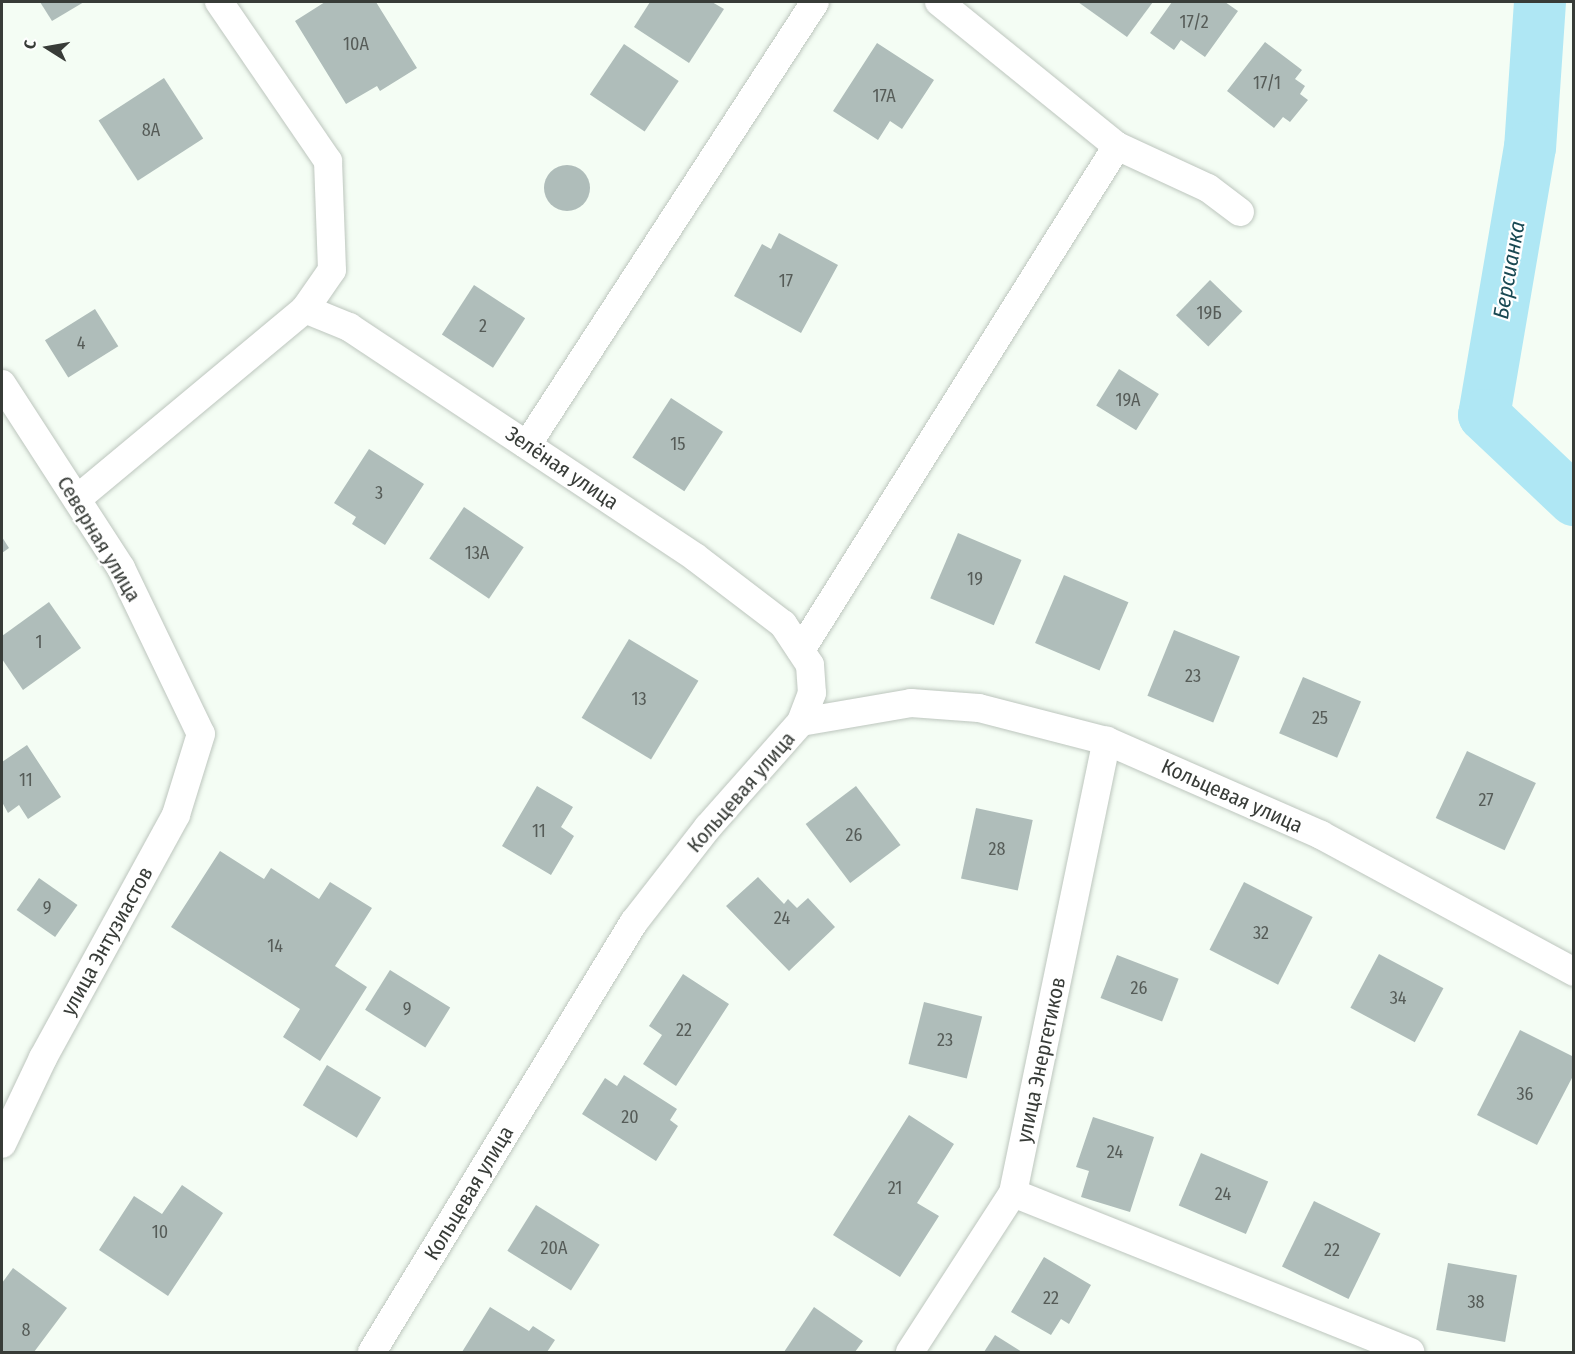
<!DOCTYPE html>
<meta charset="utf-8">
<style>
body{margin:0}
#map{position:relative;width:1575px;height:1354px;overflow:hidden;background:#f4fdf4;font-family:"Fira Sans Condensed",sans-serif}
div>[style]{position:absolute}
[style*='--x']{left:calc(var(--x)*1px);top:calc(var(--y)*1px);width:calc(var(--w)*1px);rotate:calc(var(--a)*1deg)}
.river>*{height:52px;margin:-26px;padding:0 26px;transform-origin:26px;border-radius:26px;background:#afe7f4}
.building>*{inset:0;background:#afbdba;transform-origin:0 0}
.round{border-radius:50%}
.roads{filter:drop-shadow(0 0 2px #bdc6be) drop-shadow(0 0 2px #bdc6be)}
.minor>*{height:28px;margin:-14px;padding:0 14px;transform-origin:14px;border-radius:14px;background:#fff}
span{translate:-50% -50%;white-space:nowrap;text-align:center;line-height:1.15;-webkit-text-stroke:4.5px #fff;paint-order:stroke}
.number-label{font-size:18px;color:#565c58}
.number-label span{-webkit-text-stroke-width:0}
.street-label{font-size:21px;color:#383c38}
.water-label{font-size:22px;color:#194953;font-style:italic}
.frame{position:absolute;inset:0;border:3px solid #383c38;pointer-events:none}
.north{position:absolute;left:18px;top:18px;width:60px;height:60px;-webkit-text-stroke:4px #fff;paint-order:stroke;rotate:281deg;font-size:16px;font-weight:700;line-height:24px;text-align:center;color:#383c38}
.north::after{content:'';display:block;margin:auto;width:21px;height:27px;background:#383c38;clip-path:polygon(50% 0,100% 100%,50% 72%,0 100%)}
</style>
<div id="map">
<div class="river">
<i style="--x:1540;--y:2;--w:145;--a:93.9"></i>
<i style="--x:1530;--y:147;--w:272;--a:99.7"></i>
<i style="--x:1484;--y:415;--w:124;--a:43.4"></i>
</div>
<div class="building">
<i style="clip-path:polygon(40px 2px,84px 2px,52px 21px)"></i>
<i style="clip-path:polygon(325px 2px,376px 2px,417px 68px,380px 91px,377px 86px,346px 104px,295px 21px)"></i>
<i style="clip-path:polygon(650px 2px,712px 2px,724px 9px,689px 63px,634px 27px)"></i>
<i style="clip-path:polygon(1078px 2px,1153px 2px,1127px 37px)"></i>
<i style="clip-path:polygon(1172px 2px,1225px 2px,1238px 11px,1205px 57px,1181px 40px,1174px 50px,1150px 33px)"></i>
<i style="clip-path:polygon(1265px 42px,1302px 70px,1295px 79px,1305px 86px,1300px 94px,1308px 100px,1290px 122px,1283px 117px,1274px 128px,1227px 91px)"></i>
<i style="clip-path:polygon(877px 43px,934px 80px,902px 129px,890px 121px,878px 140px,833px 111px)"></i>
<i style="left:624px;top:44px;width:66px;height:61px;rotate:34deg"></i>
<i style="left:164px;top:78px;width:72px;height:78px;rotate:57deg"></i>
<i class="round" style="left:544px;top:165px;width:46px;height:46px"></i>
<i style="clip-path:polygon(779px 233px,838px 265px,801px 333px,734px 296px,762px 244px,771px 249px)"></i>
<i style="left:1210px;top:280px;width:45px;height:49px;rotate:44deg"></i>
<i style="left:474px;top:285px;width:61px;height:59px;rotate:33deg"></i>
<i style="left:95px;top:309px;width:44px;height:59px;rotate:58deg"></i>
<i style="left:1119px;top:369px;width:47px;height:43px;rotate:32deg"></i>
<i style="left:671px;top:398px;width:62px;height:71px;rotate:33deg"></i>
<i style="clip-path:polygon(369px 449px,424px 484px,385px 545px,352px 524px,356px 517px,334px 503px)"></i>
<i style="left:464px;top:507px;width:72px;height:62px;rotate:34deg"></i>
<i style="left:958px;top:533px;width:69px;height:71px;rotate:23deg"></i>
<i style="clip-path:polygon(2px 537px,9px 548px,2px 553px)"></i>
<i style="left:1064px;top:575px;width:70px;height:74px;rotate:23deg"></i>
<i style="clip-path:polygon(49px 602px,81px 648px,23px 690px,2px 659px,2px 636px)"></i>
<i style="left:1174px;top:630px;width:71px;height:71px;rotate:22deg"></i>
<i style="left:629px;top:639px;width:81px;height:92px;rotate:31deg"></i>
<i style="left:1303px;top:677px;width:63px;height:61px;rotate:23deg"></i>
<i style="clip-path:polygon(27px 745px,61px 797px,28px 819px,19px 805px,8px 813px,2px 802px,2px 762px)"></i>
<i style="left:1467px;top:751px;width:76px;height:74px;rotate:25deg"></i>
<i style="clip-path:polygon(537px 786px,573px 807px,561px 827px,574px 836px,551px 875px,502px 846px)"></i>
<i style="left:856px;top:786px;width:74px;height:63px;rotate:53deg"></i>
<i style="left:976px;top:808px;width:58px;height:72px;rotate:12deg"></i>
<i style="clip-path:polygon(220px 851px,264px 879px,271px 868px,319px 899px,330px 882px,372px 908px,335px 966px,367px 987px,320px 1061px,283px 1037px,300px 1009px,171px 927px)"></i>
<i style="clip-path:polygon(758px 877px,784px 904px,788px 899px,797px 908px,808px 898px,835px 927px,789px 971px,726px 906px)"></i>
<i style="left:39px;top:878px;width:47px;height:39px;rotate:35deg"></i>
<i style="left:1244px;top:882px;width:77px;height:76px;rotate:27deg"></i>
<i style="left:1379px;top:954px;width:73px;height:61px;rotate:28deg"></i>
<i style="left:1117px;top:955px;width:66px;height:46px;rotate:21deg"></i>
<i style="left:390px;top:970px;width:71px;height:47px;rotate:32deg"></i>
<i style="clip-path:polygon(683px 974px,729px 1004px,676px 1086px,643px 1064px,662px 1035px,649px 1026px)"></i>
<i style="left:924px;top:1002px;width:60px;height:64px;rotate:14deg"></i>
<i style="clip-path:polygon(1520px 1030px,1574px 1057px,1574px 1074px,1537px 1145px,1477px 1115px)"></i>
<i style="left:327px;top:1065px;width:63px;height:47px;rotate:31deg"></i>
<i style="clip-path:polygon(624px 1075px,677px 1109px,670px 1120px,678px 1126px,656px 1161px,582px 1114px,605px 1078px,617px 1086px)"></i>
<i style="clip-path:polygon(909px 1115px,954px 1144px,917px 1203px,939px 1216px,900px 1277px,833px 1235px)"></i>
<i style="clip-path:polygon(1093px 1117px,1154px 1137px,1130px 1212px,1081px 1197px,1089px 1171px,1076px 1167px)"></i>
<i style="left:1201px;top:1153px;width:73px;height:57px;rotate:23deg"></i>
<i style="clip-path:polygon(182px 1185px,223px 1213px,168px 1296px,99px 1250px,134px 1196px,162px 1214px)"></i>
<i style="left:1314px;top:1201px;width:74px;height:73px;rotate:26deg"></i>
<i style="left:536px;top:1205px;width:75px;height:54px;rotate:32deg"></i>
<i style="clip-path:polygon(1044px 1257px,1091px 1285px,1069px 1324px,1061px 1319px,1051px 1335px,1011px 1312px)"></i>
<i style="left:1448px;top:1263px;width:70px;height:68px;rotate:10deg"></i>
<i style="clip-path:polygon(13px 1268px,67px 1308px,34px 1352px,2px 1352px,2px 1283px)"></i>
<i style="clip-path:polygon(490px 1307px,529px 1331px,533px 1326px,555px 1340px,547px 1352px,462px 1352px)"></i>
<i style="clip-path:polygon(814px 1307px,863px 1341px,855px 1352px,784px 1352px)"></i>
<i style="clip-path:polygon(995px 1335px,1022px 1352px,984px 1352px)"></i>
</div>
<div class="roads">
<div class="minor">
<i style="--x:1117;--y:146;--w:100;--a:24.8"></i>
<i style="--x:1208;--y:188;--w:40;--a:37"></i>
<i style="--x:305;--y:309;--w:48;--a:22.2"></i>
<i style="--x:349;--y:327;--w:415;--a:33.6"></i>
<i style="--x:695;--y:557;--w:111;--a:37.3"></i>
<i style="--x:783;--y:624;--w:49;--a:56.6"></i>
<i style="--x:810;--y:665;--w:28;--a:86"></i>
<i style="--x:812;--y:693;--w:31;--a:111"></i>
<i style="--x:2;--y:384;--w:219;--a:57.1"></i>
<i style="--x:121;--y:568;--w:184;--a:64.3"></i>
<i style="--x:201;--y:734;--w:85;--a:107.2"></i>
<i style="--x:176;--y:815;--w:277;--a:118.7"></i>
<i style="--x:43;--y:1058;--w:95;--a:115.5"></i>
<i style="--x:527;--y:445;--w:528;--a:-56.97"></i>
<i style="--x:77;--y:499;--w:297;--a:-39.8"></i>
<i style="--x:305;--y:309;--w:47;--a:-55.3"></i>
<i style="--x:332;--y:270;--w:109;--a:-92.1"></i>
<i style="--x:328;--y:161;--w:193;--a:-124.4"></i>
<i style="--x:801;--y:650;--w:595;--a:-57.91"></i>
<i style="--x:1117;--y:146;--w:229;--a:-141"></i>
<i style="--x:1013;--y:1193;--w:428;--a:21.8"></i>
<i style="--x:372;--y:1352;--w:504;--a:-58.65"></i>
<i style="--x:634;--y:922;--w:120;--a:-52.1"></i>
<i style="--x:708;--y:827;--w:140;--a:-48.5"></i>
<i style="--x:801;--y:722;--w:112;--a:-9.8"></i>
<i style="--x:911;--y:703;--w:68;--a:4.2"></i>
<i style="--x:979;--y:708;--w:132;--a:14.5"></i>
<i style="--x:1107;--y:741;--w:234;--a:23.7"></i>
<i style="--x:1321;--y:835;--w:288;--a:28.4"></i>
<i style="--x:910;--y:1352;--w:189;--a:-57.1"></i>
<i style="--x:1013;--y:1193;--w:462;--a:-78.3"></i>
</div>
</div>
<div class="number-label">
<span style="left:1194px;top:22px">17/2</span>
<span style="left:356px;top:44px">10А</span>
<span style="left:1267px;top:83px">17/1</span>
<span style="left:884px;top:96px">17А</span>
<span style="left:151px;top:130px">8А</span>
<span style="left:786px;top:281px">17</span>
<span style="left:1209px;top:313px">19Б</span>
<span style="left:483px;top:326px">2</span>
<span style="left:81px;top:343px">4</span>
<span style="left:1128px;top:400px">19А</span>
<span style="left:678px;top:444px">15</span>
<span style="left:379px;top:493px">3</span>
<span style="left:477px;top:553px">13А</span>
<span style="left:975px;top:579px">19</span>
<span style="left:39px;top:642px">1</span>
<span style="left:1193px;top:676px">23</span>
<span style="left:639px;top:699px">13</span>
<span style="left:1320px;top:718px">25</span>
<span style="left:26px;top:780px">11</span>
<span style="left:1486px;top:800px">27</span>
<span style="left:539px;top:831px">11</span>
<span style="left:854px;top:835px">26</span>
<span style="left:997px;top:849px">28</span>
<span style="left:47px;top:908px">9</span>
<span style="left:782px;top:918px">24</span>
<span style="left:1261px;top:933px">32</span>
<span style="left:275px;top:946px">14</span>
<span style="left:1139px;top:988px">26</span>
<span style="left:1398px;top:998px">34</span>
<span style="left:407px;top:1009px">9</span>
<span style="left:684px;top:1030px">22</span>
<span style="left:945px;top:1040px">23</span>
<span style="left:1525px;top:1094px">36</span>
<span style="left:630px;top:1117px">20</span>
<span style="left:1115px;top:1152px">24</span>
<span style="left:895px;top:1188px">21</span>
<span style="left:1223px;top:1194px">24</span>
<span style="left:160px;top:1232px">10</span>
<span style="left:554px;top:1248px">20А</span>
<span style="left:1332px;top:1250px">22</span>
<span style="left:1051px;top:1298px">22</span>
<span style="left:1476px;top:1302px">38</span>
<span style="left:26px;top:1330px">8</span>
</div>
<div class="street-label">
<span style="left:562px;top:468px;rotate:34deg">Зелёная улица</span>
<span style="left:99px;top:539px;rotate:59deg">Северная улица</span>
<span style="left:741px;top:792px;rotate:-49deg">Кольцевая улица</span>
<span style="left:1232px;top:796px;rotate:24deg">Кольцевая улица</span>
<span style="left:107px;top:941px;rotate:-61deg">улица Энтузиастов</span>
<span style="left:1041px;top:1060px;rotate:-78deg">улица Энергетиков</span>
<span style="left:469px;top:1193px;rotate:-59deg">Кольцевая улица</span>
</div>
<div class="water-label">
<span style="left:1509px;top:270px;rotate:-80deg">Берсианка</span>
</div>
<div class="frame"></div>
<div class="north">С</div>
</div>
